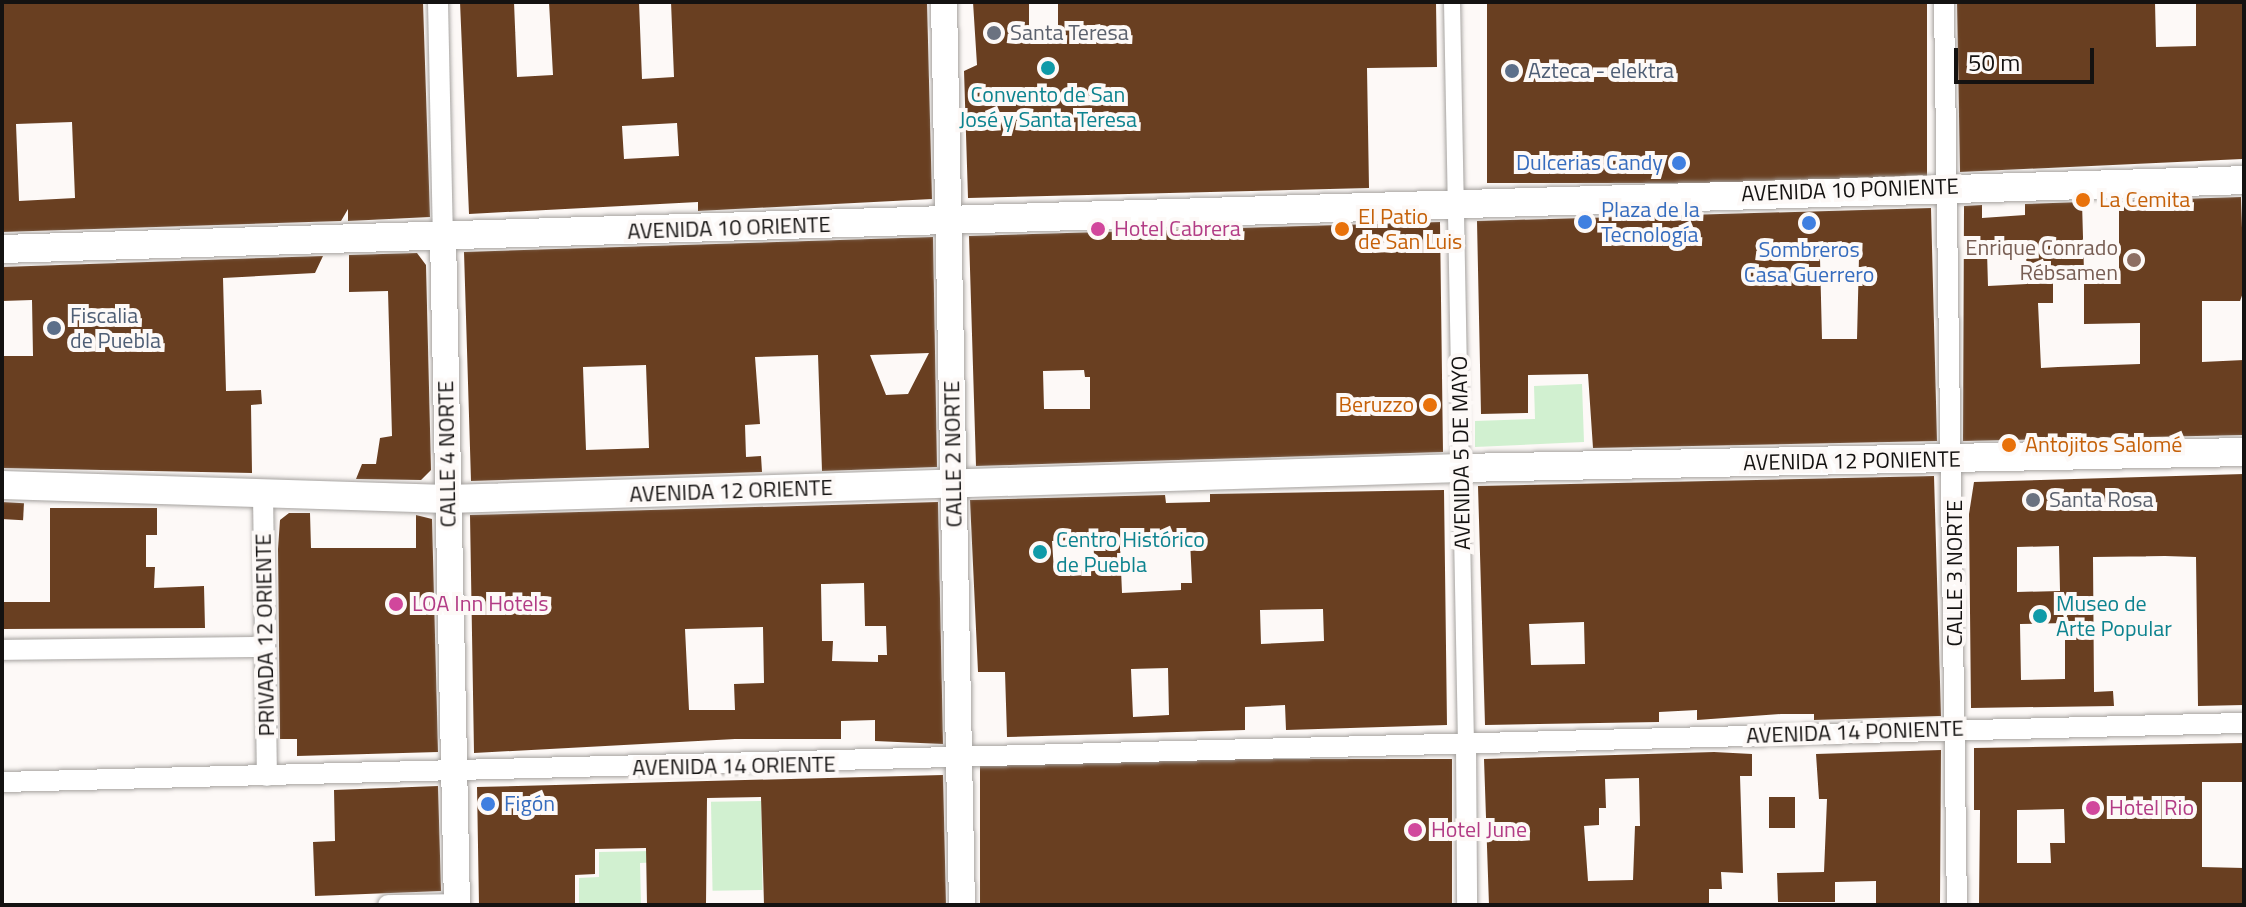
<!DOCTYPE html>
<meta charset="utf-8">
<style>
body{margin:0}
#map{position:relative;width:2246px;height:907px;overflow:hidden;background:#fdf9f7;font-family:"Titillium Web",sans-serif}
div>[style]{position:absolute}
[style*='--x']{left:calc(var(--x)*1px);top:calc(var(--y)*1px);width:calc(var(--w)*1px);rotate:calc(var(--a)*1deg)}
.green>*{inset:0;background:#d1f0d0;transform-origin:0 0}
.building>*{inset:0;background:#693f21;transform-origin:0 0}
.roads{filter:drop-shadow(0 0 2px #a5a29f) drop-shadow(0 0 2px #a5a29f)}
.pedestrian>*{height:16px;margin:-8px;padding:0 8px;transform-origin:8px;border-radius:8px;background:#fff}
.minor>*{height:20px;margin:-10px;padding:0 10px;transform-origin:10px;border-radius:10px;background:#fff}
.tertiary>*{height:26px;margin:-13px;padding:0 13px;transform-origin:13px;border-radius:13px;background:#fff}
.secondary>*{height:28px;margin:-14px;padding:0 14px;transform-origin:14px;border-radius:14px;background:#fff}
.dots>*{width:22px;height:22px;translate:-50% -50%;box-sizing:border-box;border:4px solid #fdf9f7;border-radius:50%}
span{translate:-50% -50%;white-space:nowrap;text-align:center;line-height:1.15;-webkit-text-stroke:8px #fdf9f7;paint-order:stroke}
.worship-label{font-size:22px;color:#5b616d}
.left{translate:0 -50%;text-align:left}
.service-label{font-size:22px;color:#4e5e75}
.culture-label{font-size:22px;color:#0d838f}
.shop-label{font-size:22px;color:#366cbe}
.right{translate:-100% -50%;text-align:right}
.street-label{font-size:22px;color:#141211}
.food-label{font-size:22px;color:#c56008}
.hotel-label{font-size:22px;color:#b23c85}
.education-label{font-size:22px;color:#785e54}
.frame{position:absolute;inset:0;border:4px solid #141211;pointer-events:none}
.scale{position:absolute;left:1954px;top:48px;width:140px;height:36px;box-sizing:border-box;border:4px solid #141211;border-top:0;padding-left:10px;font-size:24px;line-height:28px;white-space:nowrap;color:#141211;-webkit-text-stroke:6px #fdf9f7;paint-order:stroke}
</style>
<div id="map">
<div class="green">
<i style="clip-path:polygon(1582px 384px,1584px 442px,1475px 447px,1475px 421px,1535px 419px,1534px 386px)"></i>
<i style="left:761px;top:801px;width:89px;height:50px;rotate:89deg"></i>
<i style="clip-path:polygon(653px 851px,661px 862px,640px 863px,641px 905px,579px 905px,579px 878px,599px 877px,599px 852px)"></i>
</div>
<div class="building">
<i style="clip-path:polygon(evenodd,2px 2px,423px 2px,430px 217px,348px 221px,348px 209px,341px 221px,2px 232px,2px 2px,72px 122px,75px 198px,19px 201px,16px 124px,72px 122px)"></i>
<i style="clip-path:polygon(evenodd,460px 2px,514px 2px,517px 77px,553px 75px,549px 2px,639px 2px,642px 79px,674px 77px,671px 2px,927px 2px,932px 199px,698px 211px,698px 202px,469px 214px,460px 2px,677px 123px,679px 156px,624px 159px,622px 126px,677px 123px)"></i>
<i style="clip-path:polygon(973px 2px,1029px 2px,1029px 43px,1058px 42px,1058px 2px,1436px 2px,1437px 67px,1367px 68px,1369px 188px,968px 198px,964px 71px,977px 65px)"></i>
<i style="left:1487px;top:2px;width:440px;height:181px"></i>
<i style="clip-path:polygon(1957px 2px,2155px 2px,2156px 47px,2196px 46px,2196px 2px,2244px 2px,2242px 159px,1960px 172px)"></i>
<i style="clip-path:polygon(evenodd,2241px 197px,2244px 290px,2240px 301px,2202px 301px,2202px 362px,2244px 360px,2244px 435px,1963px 441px,1964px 206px,1982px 205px,1982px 218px,2025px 215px,2025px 204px,2082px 202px,2084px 272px,2053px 273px,2053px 303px,2038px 303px,2041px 368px,2058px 367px,2140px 364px,2140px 323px,2084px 324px,2084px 280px,2119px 280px,2119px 201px,2241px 197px,2026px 249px,2027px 284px,1988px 286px,1987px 251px,2026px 249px)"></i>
<i style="clip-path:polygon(evenodd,1931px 208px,1937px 441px,1593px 448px,1588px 374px,1528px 375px,1528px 413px,1481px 414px,1477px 221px,1931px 208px,1859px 257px,1857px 339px,1822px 339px,1820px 258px,1859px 257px)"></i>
<i style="clip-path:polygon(evenodd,1440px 222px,1443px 452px,976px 466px,969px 236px,1440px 222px,1084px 370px,1085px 377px,1090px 377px,1090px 409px,1044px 409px,1043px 371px,1084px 370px)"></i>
<i style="clip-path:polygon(evenodd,933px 237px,937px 467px,822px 471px,818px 355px,755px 357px,760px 424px,745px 425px,746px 457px,761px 456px,762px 472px,471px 481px,464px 252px,933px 237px,929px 353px,908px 394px,886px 395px,870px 355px,929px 353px,933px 237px,646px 365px,649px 448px,586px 450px,583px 367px,646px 365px)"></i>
<i style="clip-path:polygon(417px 253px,426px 265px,431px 470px,421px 480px,356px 479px,362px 464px,376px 464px,380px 438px,392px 436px,388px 291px,349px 292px,349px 255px)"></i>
<i style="clip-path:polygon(323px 256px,315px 273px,223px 278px,226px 391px,261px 390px,262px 404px,251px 405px,252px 473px,2px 468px,2px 356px,33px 356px,32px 300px,2px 301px,2px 267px)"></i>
<i style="clip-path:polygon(evenodd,2244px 474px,2244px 705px,2198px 706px,2196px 557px,2165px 556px,2093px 557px,2094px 692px,2113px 691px,2114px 706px,1971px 708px,1969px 514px,1974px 482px,2244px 474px,2059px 546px,2060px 591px,2017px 592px,2017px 547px,2059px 546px,2244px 474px,2065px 623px,2065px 679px,2021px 680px,2020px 624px,2065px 623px)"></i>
<i style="clip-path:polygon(evenodd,1934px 476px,1941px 716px,1814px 720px,1814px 714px,1781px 714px,1697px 720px,1697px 710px,1659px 712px,1659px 722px,1485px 725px,1478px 486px,1934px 476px,1584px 622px,1585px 664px,1531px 665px,1529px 624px,1584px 622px)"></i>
<i style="clip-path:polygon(evenodd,1444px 490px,1447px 725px,1286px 730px,1285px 705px,1245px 707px,1245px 730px,1007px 737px,1005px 672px,978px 672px,970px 500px,1165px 495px,1166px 503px,1210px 502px,1210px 494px,1444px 490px,1093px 539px,1095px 570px,1054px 571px,1052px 541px,1093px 539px,1444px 490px,1190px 540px,1192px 583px,1181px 583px,1181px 590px,1122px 593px,1120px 545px,1190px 540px,1444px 490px,1323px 609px,1324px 641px,1261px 644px,1260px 610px,1323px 609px,1444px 490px,1168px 668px,1169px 715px,1133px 717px,1131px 669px,1168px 668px)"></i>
<i style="left:2px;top:502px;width:22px;height:17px;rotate:3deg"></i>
<i style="clip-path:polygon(evenodd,938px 502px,943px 744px,875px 741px,875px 720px,841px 721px,841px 739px,735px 739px,474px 753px,470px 515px,938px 502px,864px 583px,865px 626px,886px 626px,887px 655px,878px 655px,878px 662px,832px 661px,833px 641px,822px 641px,821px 584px,864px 583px,938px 502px,763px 627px,764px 683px,734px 684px,735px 710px,689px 710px,685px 629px,763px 627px)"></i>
<i style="clip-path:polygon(50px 508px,157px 508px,157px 535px,146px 535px,146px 567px,155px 567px,154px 588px,204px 586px,205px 628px,2px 629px,2px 602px,50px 602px)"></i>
<i style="clip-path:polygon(289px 513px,310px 513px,311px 548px,416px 548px,416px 515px,432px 519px,438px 752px,297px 756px,297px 739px,280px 739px,278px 549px,280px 520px)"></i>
<i style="clip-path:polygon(evenodd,2244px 743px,2244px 782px,2202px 782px,2202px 867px,2244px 868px,2244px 905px,1979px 905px,1980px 810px,1974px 810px,1974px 748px,2244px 743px,2064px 809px,2065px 843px,2050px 843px,2051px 863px,2017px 863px,2017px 810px,2064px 809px)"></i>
<i style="clip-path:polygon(1941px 750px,1940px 905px,1876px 905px,1876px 881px,1835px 882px,1835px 902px,1778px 902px,1777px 873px,1824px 872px,1827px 799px,1819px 799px,1816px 754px)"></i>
<i style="clip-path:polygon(evenodd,1714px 752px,1752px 754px,1752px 776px,1740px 776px,1743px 873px,1721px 872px,1722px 889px,1709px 889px,1709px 905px,1489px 905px,1484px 759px,1714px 752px,1639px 778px,1640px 826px,1635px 826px,1633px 880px,1588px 881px,1584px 826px,1599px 825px,1599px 808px,1606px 808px,1605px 779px,1639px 778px)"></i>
<i style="left:1452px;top:759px;width:146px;height:472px;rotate:90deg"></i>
<i style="clip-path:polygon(943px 775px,946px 905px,764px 905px,761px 797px,707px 798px,706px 905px,647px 905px,646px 848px,595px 849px,595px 874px,575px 875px,575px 905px,479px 905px,477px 787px)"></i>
<i style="clip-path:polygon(438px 786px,441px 891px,315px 896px,313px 842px,335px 841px,334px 790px)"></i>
<i style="left:1769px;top:797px;width:26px;height:31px"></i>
</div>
<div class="roads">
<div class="pedestrian">
<i style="--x:1452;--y:2;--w:743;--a:88.92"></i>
</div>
<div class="minor">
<i style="--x:438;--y:2;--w:235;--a:88.8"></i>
<i style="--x:1944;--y:2;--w:903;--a:89.18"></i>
<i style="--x:263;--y:494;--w:282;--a:89.2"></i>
<i style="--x:2;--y:650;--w:263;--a:-0.7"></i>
<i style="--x:1466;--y:745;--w:160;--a:89.6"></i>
<i style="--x:2;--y:782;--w:2243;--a:-1.51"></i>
<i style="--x:388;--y:905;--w:69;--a:-0.8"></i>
</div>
<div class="tertiary">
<i style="--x:944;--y:2;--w:903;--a:88.86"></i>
<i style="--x:443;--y:237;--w:668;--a:88.8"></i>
</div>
<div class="secondary">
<i style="--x:2;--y:249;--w:2243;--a:-1.76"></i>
<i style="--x:2;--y:485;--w:445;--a:1.8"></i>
<i style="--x:447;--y:499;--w:1014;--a:-1.75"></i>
<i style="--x:1461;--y:468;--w:783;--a:-1.17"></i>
</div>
</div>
<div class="dots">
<i style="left:994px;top:33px;background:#6b7280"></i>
<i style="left:1048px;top:68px;background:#0f9aa8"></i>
<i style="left:1512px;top:71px;background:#5c6f8a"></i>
<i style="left:1679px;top:163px;background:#3f7fe0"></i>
<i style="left:2083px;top:200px;background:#e8710a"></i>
<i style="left:1585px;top:222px;background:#3f7fe0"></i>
<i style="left:1809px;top:223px;background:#3f7fe0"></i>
<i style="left:1098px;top:229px;background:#d1479c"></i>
<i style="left:1342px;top:229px;background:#e8710a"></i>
<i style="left:2134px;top:260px;background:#8d6e63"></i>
<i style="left:54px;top:328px;background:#5c6f8a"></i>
<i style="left:1430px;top:405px;background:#e8710a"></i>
<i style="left:2009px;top:445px;background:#e8710a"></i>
<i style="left:2033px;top:500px;background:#6b7280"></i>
<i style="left:1040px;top:552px;background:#0f9aa8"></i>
<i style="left:396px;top:604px;background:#d1479c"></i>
<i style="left:2040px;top:616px;background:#0f9aa8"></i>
<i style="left:488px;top:804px;background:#3f7fe0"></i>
<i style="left:2093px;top:808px;background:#d1479c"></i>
<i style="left:1415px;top:830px;background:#d1479c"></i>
</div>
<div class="worship-label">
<span class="left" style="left:1010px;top:33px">Santa Teresa</span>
<span class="left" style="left:2049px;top:500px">Santa Rosa</span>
</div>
<div class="service-label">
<span class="left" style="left:1528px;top:71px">Azteca - elektra</span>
<span class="left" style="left:70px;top:328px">Fiscalia<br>de Puebla</span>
</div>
<div class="culture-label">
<span style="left:1048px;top:107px">Convento de San<br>José y Santa Teresa</span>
<span class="left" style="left:1056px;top:552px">Centro Histórico<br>de Puebla</span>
<span class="left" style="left:2056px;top:616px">Museo de<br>Arte Popular</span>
</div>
<div class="shop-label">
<span class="right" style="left:1663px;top:163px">Dulcerias Candy</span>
<span class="left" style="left:1601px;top:222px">Plaza de la<br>Tecnología</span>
<span style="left:1809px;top:262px">Sombreros<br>Casa Guerrero</span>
<span class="left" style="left:504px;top:804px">Figón</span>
</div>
<div class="street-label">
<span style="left:1850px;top:190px;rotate:-2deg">AVENIDA 10 PONIENTE</span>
<span style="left:729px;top:228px;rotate:-2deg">AVENIDA 10 ORIENTE</span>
<span style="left:1461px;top:453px;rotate:-91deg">AVENIDA 5 DE MAYO</span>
<span style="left:447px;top:454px;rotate:-91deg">CALLE 4 NORTE</span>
<span style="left:953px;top:454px;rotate:-91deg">CALLE 2 NORTE</span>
<span style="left:1852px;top:461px;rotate:-1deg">AVENIDA 12 PONIENTE</span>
<span style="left:731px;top:491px;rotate:-2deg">AVENIDA 12 ORIENTE</span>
<span style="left:1955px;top:573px;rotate:-90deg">CALLE 3 NORTE</span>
<span style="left:265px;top:635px;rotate:-91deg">PRIVADA 12 ORIENTE</span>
<span style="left:1855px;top:732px;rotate:-2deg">AVENIDA 14 PONIENTE</span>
<span style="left:734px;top:766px;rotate:-1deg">AVENIDA 14 ORIENTE</span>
</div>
<div class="food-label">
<span class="left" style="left:2099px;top:200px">La Cemita</span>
<span class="left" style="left:1358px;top:229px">El Patio<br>de San Luis</span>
<span class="right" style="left:1414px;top:405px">Beruzzo</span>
<span class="left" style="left:2025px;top:445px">Antojitos Salomé</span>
</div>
<div class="hotel-label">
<span class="left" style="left:1114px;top:229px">Hotel Cabrera</span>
<span class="left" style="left:412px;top:604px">LOA Inn Hotels</span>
<span class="left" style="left:2109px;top:808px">Hotel Rio</span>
<span class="left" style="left:1431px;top:830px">Hotel June</span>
</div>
<div class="education-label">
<span class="right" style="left:2118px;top:260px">Enrique Conrado<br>Rébsamen</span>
</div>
<div class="frame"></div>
<div class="scale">50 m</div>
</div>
